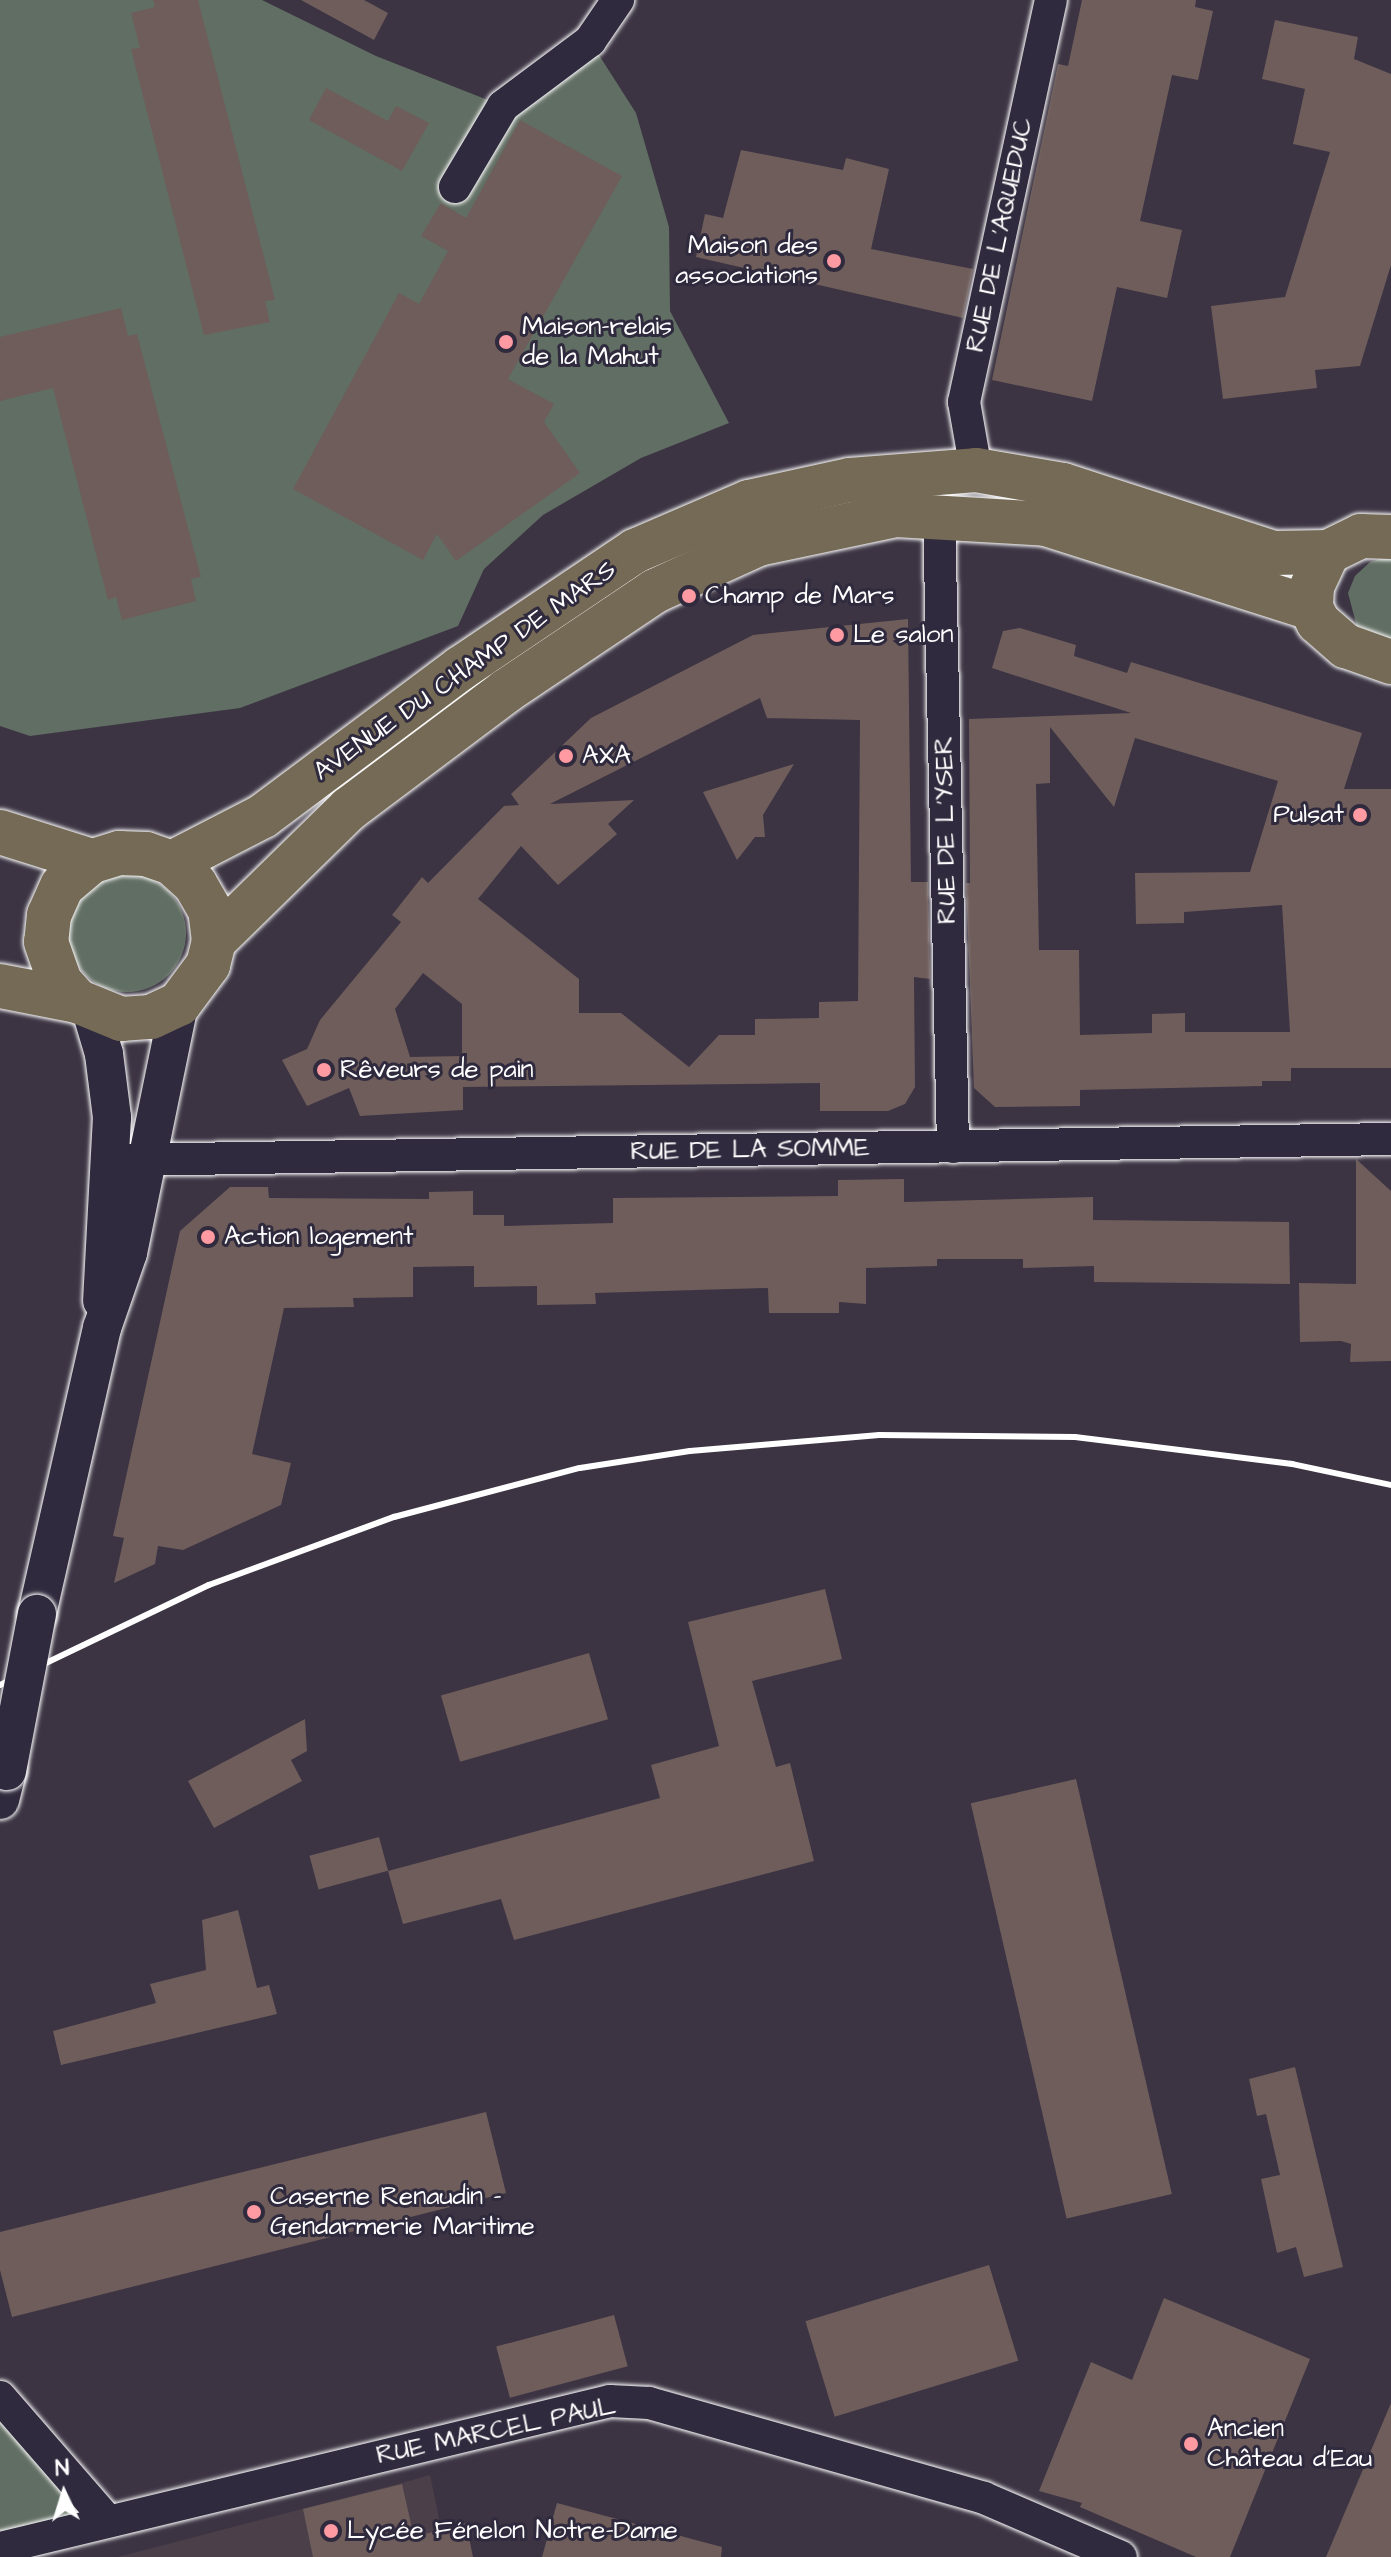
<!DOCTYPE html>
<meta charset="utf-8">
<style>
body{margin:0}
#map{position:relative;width:1391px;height:2557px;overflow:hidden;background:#3c3443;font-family:"Architects Daughter",sans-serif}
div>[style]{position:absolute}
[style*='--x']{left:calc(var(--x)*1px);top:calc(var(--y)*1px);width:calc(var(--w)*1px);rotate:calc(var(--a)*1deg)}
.built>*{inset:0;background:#4b404a}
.green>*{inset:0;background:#616e63}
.round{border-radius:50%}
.building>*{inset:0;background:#6e5d5b;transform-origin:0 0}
.roads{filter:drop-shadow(0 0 2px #fff) drop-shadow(0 0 2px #fff)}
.minor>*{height:32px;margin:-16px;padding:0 16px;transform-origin:16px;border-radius:16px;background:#2f2a3d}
.tertiary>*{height:38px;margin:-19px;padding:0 19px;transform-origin:19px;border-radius:19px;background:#2f2a3d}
.primary>*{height:44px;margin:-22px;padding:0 22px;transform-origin:22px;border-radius:22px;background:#756a55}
.rail>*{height:6px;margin:-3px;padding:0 3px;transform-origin:3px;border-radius:3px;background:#fff}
.bridges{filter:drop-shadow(0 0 2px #fff) drop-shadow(0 0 2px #fff)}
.tertiary-bridge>*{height:38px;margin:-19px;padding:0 19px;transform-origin:19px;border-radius:19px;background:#2f2a3d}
.dots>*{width:22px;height:22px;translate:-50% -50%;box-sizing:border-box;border:4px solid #2f2a3d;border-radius:50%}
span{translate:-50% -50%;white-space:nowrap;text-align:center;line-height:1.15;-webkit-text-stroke:6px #2f2a3d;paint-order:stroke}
.street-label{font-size:26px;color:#fff}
.poi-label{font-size:26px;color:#fff}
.right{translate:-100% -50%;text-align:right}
.left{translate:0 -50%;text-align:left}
.north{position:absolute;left:24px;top:2453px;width:80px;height:80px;-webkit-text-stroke:6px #2f2a3d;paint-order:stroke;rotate:356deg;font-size:22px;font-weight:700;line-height:32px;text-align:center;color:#fff}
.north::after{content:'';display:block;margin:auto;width:28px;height:36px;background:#fff;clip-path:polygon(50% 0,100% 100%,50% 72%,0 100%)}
</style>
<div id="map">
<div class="built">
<i style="clip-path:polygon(430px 2475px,447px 2557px,118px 2557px,402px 2483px)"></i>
</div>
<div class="green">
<i style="clip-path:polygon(0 0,262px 0,376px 56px,503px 106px,590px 41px,636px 113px,669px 227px,670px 311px,729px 423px,641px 458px,543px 515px,484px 569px,458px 626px,240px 708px,30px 736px,0 726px)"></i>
<i style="clip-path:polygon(1391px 556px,1391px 647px,1357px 627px,1348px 593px,1355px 576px,1370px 562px)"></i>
<i class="round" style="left:68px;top:874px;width:118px;height:118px"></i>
<i style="clip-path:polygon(0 2397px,107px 2520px,0 2548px)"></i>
</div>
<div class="building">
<i style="clip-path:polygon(153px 0,198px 0,275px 300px,265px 301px,270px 322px,204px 335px,131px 49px,140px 48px,131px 13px,155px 7px)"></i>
<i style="clip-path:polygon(301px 0,364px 0,388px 13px,374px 40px)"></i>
<i style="clip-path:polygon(1082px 0,1196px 0,1195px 7px,1213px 11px,1198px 80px,1172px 75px,1140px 221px,1182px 230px,1167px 298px,1117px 287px,1092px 401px,992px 380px,1058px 64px,1068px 66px)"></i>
<i style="clip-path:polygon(1275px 20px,1358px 37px,1354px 59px,1391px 74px,1391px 265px,1360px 366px,1315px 370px,1317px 388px,1223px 399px,1211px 306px,1285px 297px,1330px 152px,1293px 144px,1305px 89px,1262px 79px)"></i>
<i style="clip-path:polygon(326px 88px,388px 121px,396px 106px,429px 123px,402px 171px,309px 120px)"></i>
<i style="clip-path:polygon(520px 120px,622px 176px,508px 379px,554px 404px,544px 422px,580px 473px,456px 561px,437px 534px,423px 560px,293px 489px,399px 293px,419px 304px,448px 251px,421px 236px,441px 203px,466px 218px)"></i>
<i style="clip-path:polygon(741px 150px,843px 170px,846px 158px,889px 169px,871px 249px,973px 269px,963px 318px,696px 257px,705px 214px,723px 218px)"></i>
<i style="clip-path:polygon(121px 308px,128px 336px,137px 334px,201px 577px,191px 579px,196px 601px,122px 620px,116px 597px,108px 600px,53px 388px,0 401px,0 337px)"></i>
<i style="clip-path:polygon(evenodd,908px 619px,911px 882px,928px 882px,930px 979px,914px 977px,915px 1087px,905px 1104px,888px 1111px,820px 1111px,820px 1083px,463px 1087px,463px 1110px,360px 1116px,349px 1088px,307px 1106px,282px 1060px,307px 1049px,320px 1020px,401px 922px,392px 915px,422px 877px,428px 883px,504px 806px,519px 805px,511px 794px,591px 718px,753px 635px,908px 619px,760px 698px,767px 718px,860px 720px,858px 1001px,819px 1002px,819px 1018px,755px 1019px,755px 1035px,719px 1035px,689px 1067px,621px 1013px,579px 1013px,579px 979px,478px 899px,521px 846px,558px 885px,617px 834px,608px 824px,634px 800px,550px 804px,760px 698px,908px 619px,423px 973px,462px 1004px,462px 1056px,410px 1057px,395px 1009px,423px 973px)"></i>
<i style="clip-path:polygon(evenodd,1020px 628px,1076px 645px,1074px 656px,1127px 673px,1131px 662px,1362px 733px,1344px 789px,1391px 789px,1391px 1068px,1291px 1068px,1291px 1081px,1262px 1081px,1262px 1086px,1080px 1090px,1080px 1106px,995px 1107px,974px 1088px,966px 883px,970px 883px,969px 719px,1131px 713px,992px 668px,1003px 631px,1020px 628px,1050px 727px,1114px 807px,1135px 738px,1278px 781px,1250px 872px,1135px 873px,1136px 924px,1184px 923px,1184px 912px,1282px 905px,1290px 1032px,1185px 1032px,1185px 1013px,1152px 1014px,1152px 1033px,1080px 1035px,1079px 950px,1039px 950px,1036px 784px,1050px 783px,1050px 727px)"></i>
<i style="clip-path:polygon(794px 764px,763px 815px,765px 837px,755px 837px,737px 860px,703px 792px)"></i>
<i style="clip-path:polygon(1356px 1159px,1391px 1191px,1391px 1361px,1350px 1362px,1351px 1344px,1341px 1341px,1300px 1342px,1299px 1283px,1356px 1284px)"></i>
<i style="clip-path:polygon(904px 1179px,904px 1202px,1093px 1197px,1093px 1220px,1289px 1222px,1290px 1284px,1094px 1282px,1094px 1266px,1023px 1268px,1023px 1259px,937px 1259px,937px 1266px,866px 1268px,866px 1304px,839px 1302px,839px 1313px,769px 1313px,768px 1288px,595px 1293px,596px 1304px,537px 1305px,537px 1286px,474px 1287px,474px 1266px,413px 1267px,413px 1297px,353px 1298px,354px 1307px,284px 1308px,252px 1454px,291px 1463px,281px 1505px,183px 1550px,158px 1546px,155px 1564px,114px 1583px,124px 1538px,113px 1536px,180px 1231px,230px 1187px,268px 1187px,269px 1198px,429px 1199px,429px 1192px,473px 1191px,473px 1215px,504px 1215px,504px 1226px,537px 1225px,613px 1223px,613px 1198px,838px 1196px,838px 1180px)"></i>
<i style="clip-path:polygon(825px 1589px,842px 1659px,752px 1681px,776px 1767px,790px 1763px,814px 1861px,514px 1940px,501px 1899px,403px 1924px,388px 1871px,660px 1798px,651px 1765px,719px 1746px,688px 1622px)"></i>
<i style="left:589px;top:1653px;width:69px;height:154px;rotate:74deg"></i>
<i style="clip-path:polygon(305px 1719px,307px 1751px,291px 1760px,302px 1781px,214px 1828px,188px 1781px)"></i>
<i style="left:1076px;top:1779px;width:426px;height:108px;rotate:77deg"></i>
<i style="left:379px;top:1837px;width:35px;height:72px;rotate:75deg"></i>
<i style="clip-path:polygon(238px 1910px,257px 1988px,269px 1985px,277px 2014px,61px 2065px,53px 2031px,156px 2003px,150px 1984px,206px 1970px,202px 1920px)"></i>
<i style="clip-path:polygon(1295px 2067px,1343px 2267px,1304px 2277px,1296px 2247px,1277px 2253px,1261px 2179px,1280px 2175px,1266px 2114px,1257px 2116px,1249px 2079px)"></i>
<i style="clip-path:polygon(486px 2112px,506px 2193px,12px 2317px,0 2270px,0 2232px)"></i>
<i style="left:989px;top:2265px;width:100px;height:192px;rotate:73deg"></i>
<i style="clip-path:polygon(1164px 2298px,1310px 2359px,1230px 2557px,1196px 2557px,1080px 2507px,1082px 2503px,1039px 2491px,1091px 2362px,1132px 2380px)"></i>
<i style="left:614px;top:2315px;width:53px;height:122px;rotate:75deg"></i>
<i style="clip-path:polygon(1391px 2403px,1391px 2557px,1326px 2557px)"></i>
<i style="clip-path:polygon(402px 2484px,414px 2537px,466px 2523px,473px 2557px,313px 2557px,303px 2509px)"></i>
<i style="clip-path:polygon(557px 2503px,722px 2547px,721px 2557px,542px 2557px)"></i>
</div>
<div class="roads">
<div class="minor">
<i style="--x:455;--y:187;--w:94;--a:-59.3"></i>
<i style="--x:503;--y:106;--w:109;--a:-36.8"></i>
<i style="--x:590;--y:41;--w:50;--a:-55.7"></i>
<i style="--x:976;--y:470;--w:69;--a:-100"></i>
<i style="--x:964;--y:402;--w:411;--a:-77.8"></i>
<i style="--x:939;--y:514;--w:633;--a:88.73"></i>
<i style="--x:125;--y:1160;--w:1266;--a:-0.95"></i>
<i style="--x:0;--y:2397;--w:163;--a:49"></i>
<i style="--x:0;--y:2548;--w:627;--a:-13.55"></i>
<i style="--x:610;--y:2401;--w:39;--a:3"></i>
<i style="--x:649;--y:2403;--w:348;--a:15.8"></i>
<i style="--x:984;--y:2498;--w:149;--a:23.3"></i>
</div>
<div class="tertiary">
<i style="--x:91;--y:1010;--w:46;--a:73.5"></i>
<i style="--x:104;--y:1054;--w:64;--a:82.8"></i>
<i style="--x:112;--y:1117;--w:184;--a:93.1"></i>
<i style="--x:37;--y:1614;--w:293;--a:-77.2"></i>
<i style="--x:102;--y:1328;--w:79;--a:-70.9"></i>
<i style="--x:128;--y:1253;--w:254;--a:-78.4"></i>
<i style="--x:0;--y:1800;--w:30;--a:-76"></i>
</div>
<div class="primary">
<i style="--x:1391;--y:537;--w:30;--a:-178"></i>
<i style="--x:1361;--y:536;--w:37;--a:154"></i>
<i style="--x:1328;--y:552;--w:38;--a:115"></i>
<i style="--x:1312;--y:587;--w:21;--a:93"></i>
<i style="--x:1311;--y:608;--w:16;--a:63"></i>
<i style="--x:1318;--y:622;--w:37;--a:41"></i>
<i style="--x:1346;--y:646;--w:48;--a:19.6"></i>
<i style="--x:0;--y:832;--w:96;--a:17.5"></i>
<i style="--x:172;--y:863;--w:102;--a:-27.3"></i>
<i style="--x:263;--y:816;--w:247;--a:-36.8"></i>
<i style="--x:461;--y:668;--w:210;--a:-33.9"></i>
<i style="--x:635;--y:551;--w:124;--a:-23.3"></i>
<i style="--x:749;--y:502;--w:103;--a:-12.3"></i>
<i style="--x:850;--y:480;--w:126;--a:-4.5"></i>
<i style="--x:976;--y:470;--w:88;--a:9.8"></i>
<i style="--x:1063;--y:485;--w:221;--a:17.9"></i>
<i style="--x:1273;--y:553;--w:55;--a:-1"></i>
<i style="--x:214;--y:941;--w:189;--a:-44.4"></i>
<i style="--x:349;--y:809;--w:196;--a:-36.9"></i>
<i style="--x:506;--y:691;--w:179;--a:-33.9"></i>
<i style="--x:655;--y:591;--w:113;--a:-24.5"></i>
<i style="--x:758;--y:544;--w:141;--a:-11.9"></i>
<i style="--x:896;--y:515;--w:150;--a:3.4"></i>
<i style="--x:1046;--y:524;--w:278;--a:17.6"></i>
<i style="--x:0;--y:986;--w:78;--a:11"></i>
<i style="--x:77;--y:1001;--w:48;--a:22.2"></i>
<i style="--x:121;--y:1019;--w:30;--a:-4"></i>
<i style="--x:151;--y:1017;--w:31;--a:-25"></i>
<i style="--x:179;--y:1004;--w:49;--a:-53.4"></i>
<i style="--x:208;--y:965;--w:25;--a:-76"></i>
<i style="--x:214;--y:941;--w:31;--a:-97"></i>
<i style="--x:210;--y:910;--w:30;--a:-120"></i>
<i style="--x:195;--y:884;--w:31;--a:-138"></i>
<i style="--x:172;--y:863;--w:28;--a:-161"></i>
<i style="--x:146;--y:854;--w:27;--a:-178"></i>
<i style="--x:119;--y:853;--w:28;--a:163"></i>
<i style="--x:92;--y:861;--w:39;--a:140"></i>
<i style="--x:62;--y:886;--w:32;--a:114"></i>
<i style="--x:49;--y:915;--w:27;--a:96"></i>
<i style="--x:46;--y:942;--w:42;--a:70.7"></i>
<i style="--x:60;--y:982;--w:25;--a:48"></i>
</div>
</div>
<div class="rail">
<i style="--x:0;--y:1685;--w:232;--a:-25.6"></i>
<i style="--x:209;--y:1585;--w:197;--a:-20.2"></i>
<i style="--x:394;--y:1517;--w:192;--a:-14.8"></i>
<i style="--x:580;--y:1468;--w:111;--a:-8.8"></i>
<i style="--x:690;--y:1451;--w:190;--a:-4.8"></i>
<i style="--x:879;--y:1435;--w:196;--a:0.6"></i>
<i style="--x:1075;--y:1437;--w:219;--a:7.1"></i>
<i style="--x:1292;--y:1464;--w:101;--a:12"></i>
</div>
<div class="bridges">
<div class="tertiary-bridge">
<i style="--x:7;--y:1771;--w:160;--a:-79.2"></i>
</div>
</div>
<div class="dots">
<i style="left:834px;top:261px;background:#ff9aa2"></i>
<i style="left:506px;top:342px;background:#ff9aa2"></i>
<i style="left:689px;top:596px;background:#ff9aa2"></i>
<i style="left:837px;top:635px;background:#ff9aa2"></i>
<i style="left:566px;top:756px;background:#ff9aa2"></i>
<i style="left:1360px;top:815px;background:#ff9aa2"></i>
<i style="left:324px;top:1070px;background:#ff9aa2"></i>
<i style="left:208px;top:1237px;background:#ff9aa2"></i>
<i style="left:254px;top:2212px;background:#ff9aa2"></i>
<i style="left:1191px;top:2444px;background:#ff9aa2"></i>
<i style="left:331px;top:2531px;background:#ff9aa2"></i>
</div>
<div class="street-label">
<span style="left:1000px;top:235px;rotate:-78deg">RUE DE L'AQUEDUC</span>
<span style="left:465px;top:671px;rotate:-35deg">AVENUE DU CHAMP DE MARS</span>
<span style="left:946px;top:830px;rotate:-91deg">RUE DE L'YSER</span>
<span style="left:750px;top:1150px;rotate:-1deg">RUE DE LA SOMME</span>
<span style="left:496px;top:2431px;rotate:-12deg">RUE MARCEL PAUL</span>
</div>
<div class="poi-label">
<span class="right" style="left:818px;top:261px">Maison des<br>associations</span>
<span class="left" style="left:522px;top:342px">Maison-relais<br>de la Mahut</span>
<span class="left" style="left:705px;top:596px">Champ de Mars</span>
<span class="left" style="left:853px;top:635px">Le salon</span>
<span class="left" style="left:582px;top:756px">AXA</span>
<span class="right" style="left:1344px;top:815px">Pulsat</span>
<span class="left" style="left:340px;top:1070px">Rêveurs de pain</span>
<span class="left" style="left:224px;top:1237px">Action logement</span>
<span class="left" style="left:270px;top:2212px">Caserne Renaudin -<br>Gendarmerie Maritime</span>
<span class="left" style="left:1207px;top:2444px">Ancien<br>Château d'Eau</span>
<span class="left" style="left:347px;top:2531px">Lycée Fénelon Notre-Dame</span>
</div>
<div class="north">N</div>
</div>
